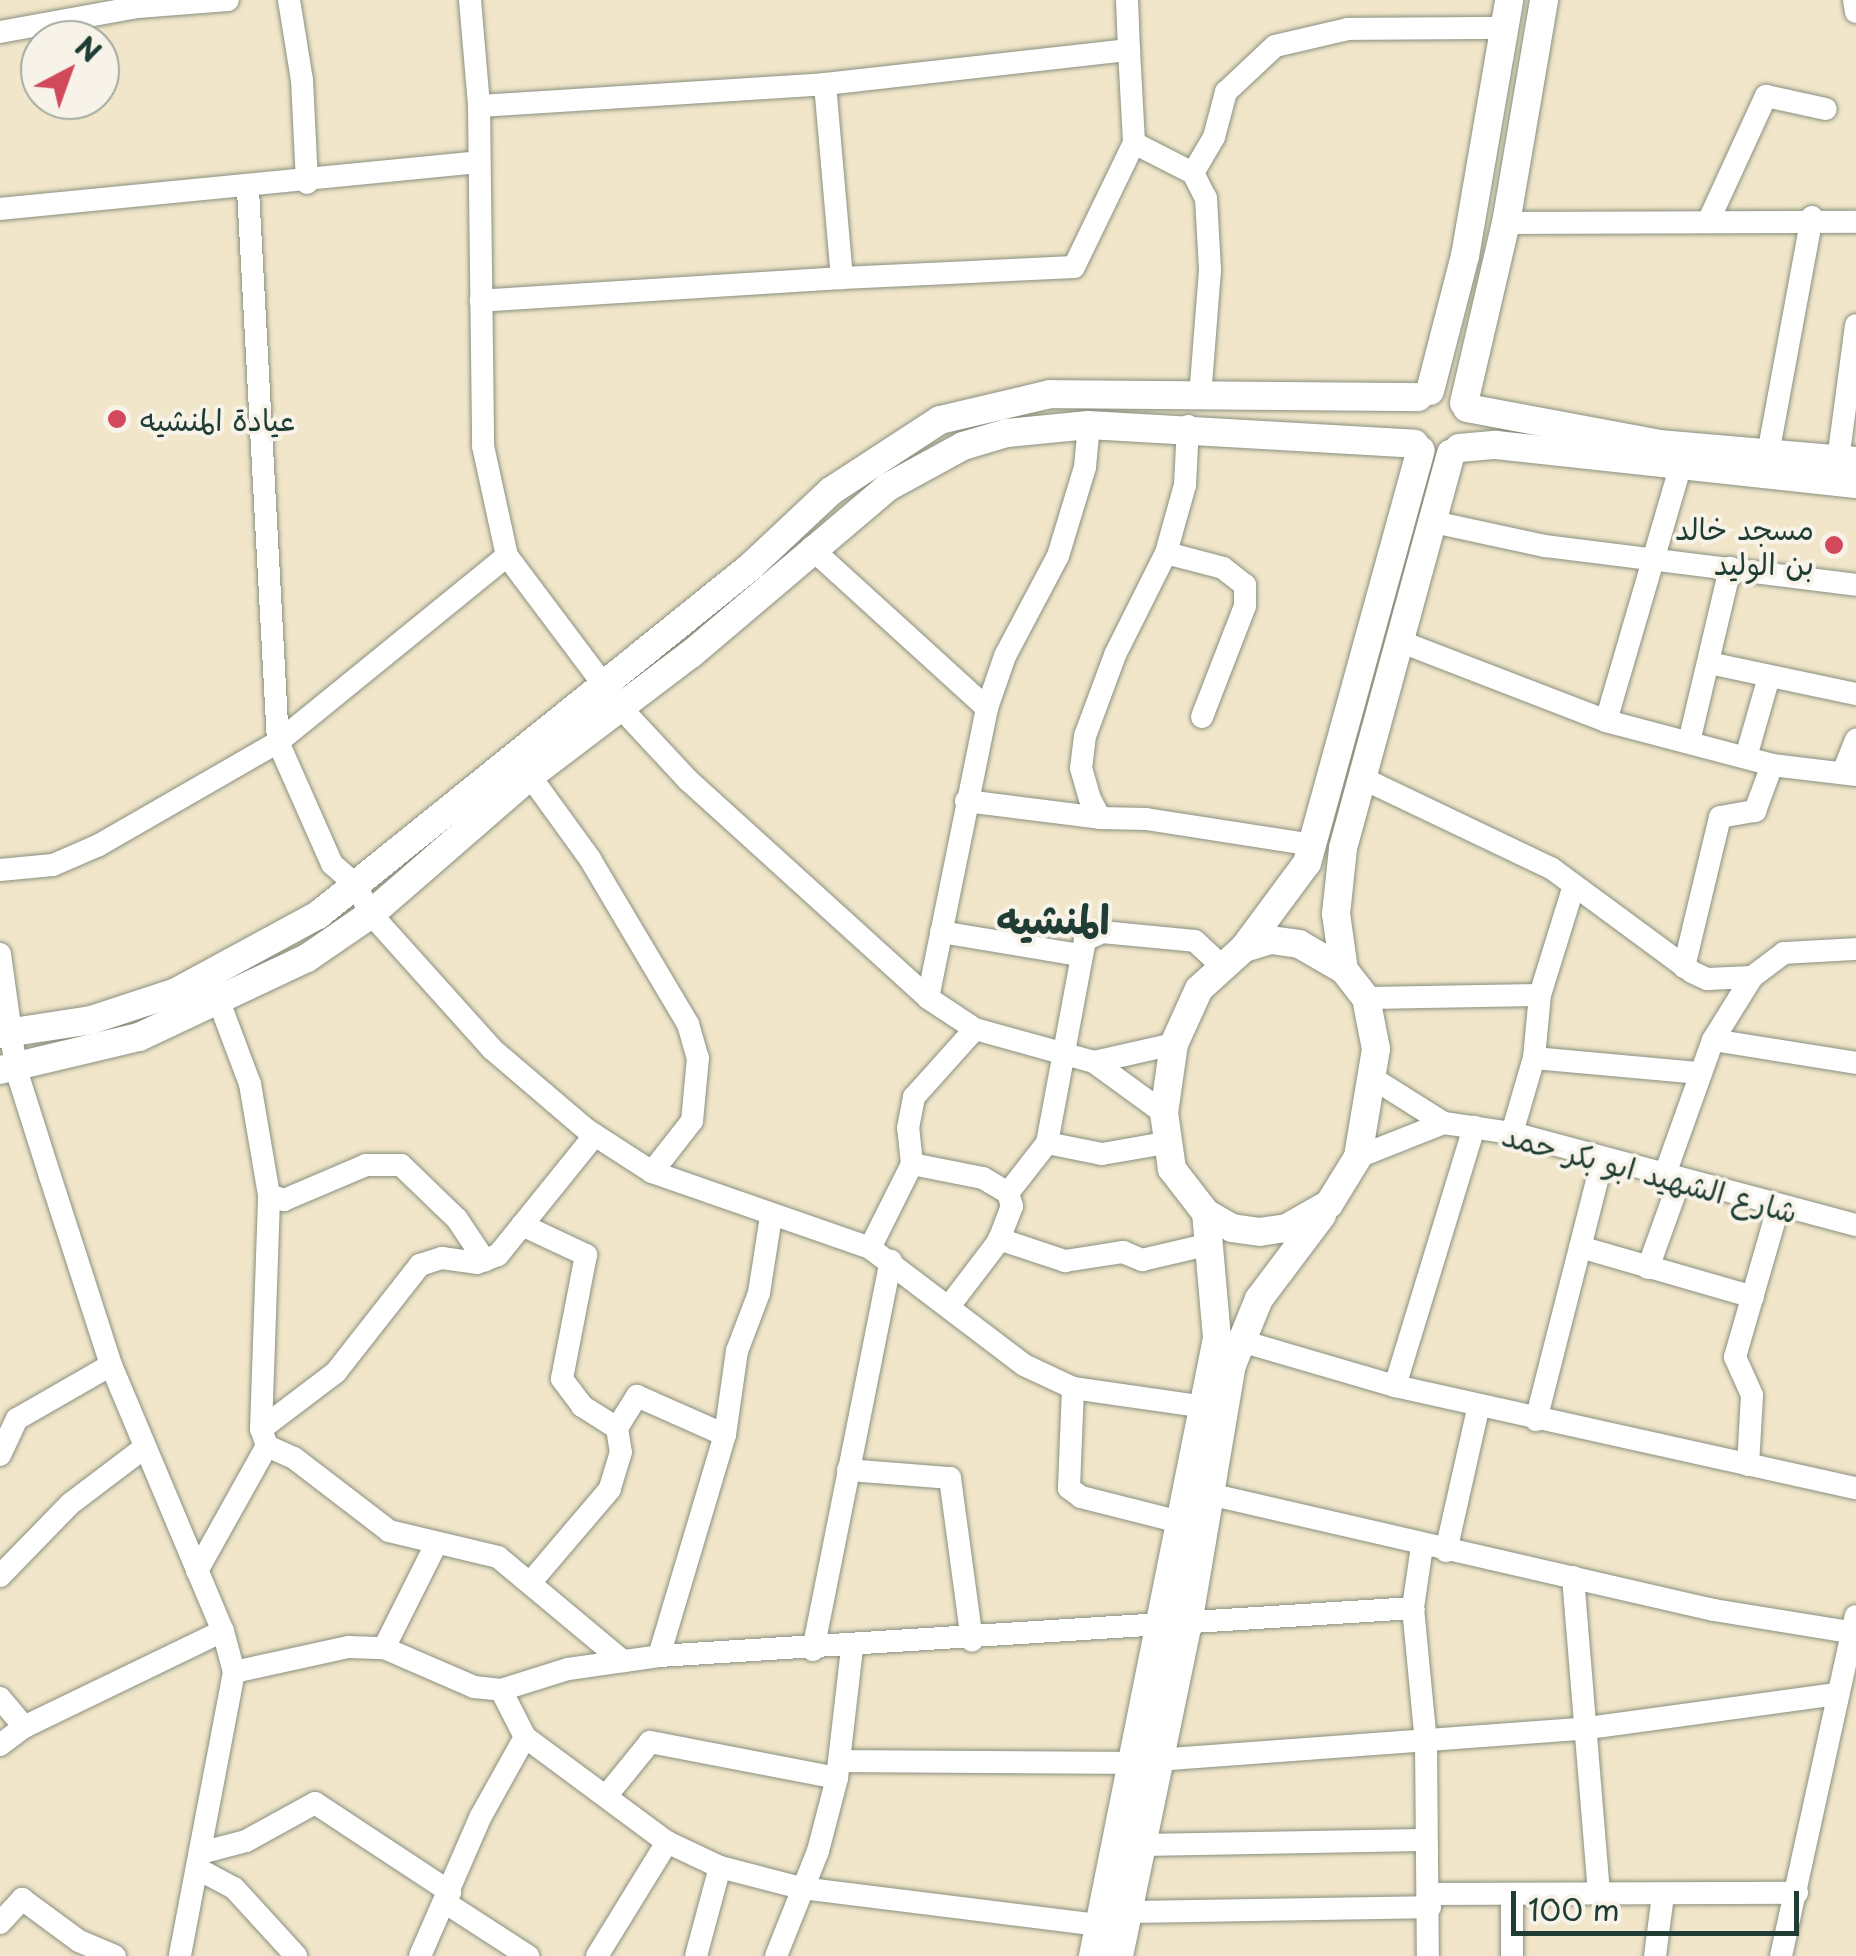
<!DOCTYPE html>
<meta charset="utf-8">
<style>
body{margin:0}
#map{position:relative;width:1856px;height:1956px;overflow:hidden;background:#f1e5ca;font-family:"Playpen Sans","Playpen Sans Arabic",sans-serif}
div>[style]{position:absolute}
[style*='--x']{left:calc(var(--x)*1px);top:calc(var(--y)*1px);width:calc(var(--w)*1px);rotate:calc(var(--a)*1deg)}
.roads{filter:drop-shadow(0 0 2px #88917f) drop-shadow(0 0 2px #88917f)}
.minor>*{height:22px;margin:-11px;padding:0 11px;transform-origin:11px;border-radius:11px;background:#fff}
.major>*{height:28px;margin:-14px;padding:0 14px;transform-origin:14px;border-radius:14px;background:#fff}
.dots>*{width:28px;height:28px;translate:-50% -50%;box-sizing:border-box;border:5px solid #f7f3e8;border-radius:50%}
span{translate:-50% -50%;white-space:nowrap;text-align:center;line-height:1.15;-webkit-text-stroke:8px #f7f3e8;paint-order:stroke}
.poi-label{font-size:30px;color:#1f3d34}
.left{translate:0 -50%;text-align:left}
.right{translate:-100% -50%;text-align:right}
.street-label{font-size:30px;color:#1f3d34}
.district-label{font-size:40px;color:#1f3d34;font-weight:700}
.north{position:absolute;left:20px;top:20px;width:100px;height:100px;box-sizing:border-box;background:#f7f3e8;border:2px solid #a1aaa0;border-radius:50%;rotate:41deg;font-size:28px;font-weight:700;line-height:40px;text-align:center;color:#1f3d34}
.north::after{content:'';display:block;margin:auto;width:35px;height:45px;background:#d1495b;clip-path:polygon(50% 0,100% 100%,50% 72%,0 100%)}
.scale{position:absolute;left:1511px;top:1891px;width:288px;height:45px;box-sizing:border-box;border:5px solid #1f3d34;border-top:0;padding-left:12px;font-size:30px;line-height:35px;white-space:nowrap;color:#1f3d34;-webkit-text-stroke:8px #f7f3e8;paint-order:stroke}
</style>
<div id="map">
<div class="roads">
<div class="minor">
<i style="--x:289;--y:0;--w:81;--a:80.8"></i>
<i style="--x:302;--y:80;--w:103;--a:87.2"></i>
<i style="--x:470;--y:0;--w:106;--a:85.1"></i>
<i style="--x:479;--y:106;--w:340;--a:89.3"></i>
<i style="--x:483;--y:446;--w:113;--a:77.7"></i>
<i style="--x:507;--y:556;--w:190;--a:53.1"></i>
<i style="--x:621;--y:708;--w:98;--a:47.1"></i>
<i style="--x:688;--y:780;--w:324;--a:42.2"></i>
<i style="--x:928;--y:998;--w:56;--a:33.4"></i>
<i style="--x:975;--y:1029;--w:123;--a:15.5"></i>
<i style="--x:1094;--y:1062;--w:87;--a:36.1"></i>
<i style="--x:1127;--y:0;--w:50;--a:87.7"></i>
<i style="--x:1854;--y:0;--w:12;--a:81"></i>
<i style="--x:0;--y:32;--w:140;--a:-10.3"></i>
<i style="--x:138;--y:7;--w:90;--a:-4.4"></i>
<i style="--x:825;--y:84;--w:306;--a:-6.4"></i>
<i style="--x:1129;--y:50;--w:93;--a:86.9"></i>
<i style="--x:479;--y:106;--w:347;--a:-3.6"></i>
<i style="--x:825;--y:84;--w:195;--a:85"></i>
<i style="--x:842;--y:278;--w:362;--a:176.4"></i>
<i style="--x:1193;--y:173;--w:42;--a:-59.7"></i>
<i style="--x:1214;--y:137;--w:47;--a:-75.1"></i>
<i style="--x:1226;--y:92;--w:67;--a:-43.2"></i>
<i style="--x:1275;--y:46;--w:75;--a:-13.1"></i>
<i style="--x:1348;--y:29;--w:156;--a:-0.4"></i>
<i style="--x:248;--y:190;--w:553;--a:86.89"></i>
<i style="--x:278;--y:742;--w:133;--a:66.1"></i>
<i style="--x:332;--y:864;--w:30;--a:41"></i>
<i style="--x:355;--y:884;--w:34;--a:62"></i>
<i style="--x:371;--y:914;--w:181;--a:48.1"></i>
<i style="--x:492;--y:1049;--w:125;--a:40.5"></i>
<i style="--x:587;--y:1130;--w:77;--a:32.9"></i>
<i style="--x:652;--y:1172;--w:231;--a:19.2"></i>
<i style="--x:870;--y:1248;--w:193;--a:37.2"></i>
<i style="--x:1024;--y:1365;--w:54;--a:25.1"></i>
<i style="--x:1073;--y:1388;--w:133;--a:8.2"></i>
<i style="--x:0;--y:209;--w:480;--a:-5.6"></i>
<i style="--x:1708;--y:222;--w:139;--a:-65.3"></i>
<i style="--x:1766;--y:96;--w:61;--a:12.2"></i>
<i style="--x:1506;--y:223;--w:350;--a:-0.2"></i>
<i style="--x:842;--y:278;--w:232;--a:-2.7"></i>
<i style="--x:1074;--y:267;--w:138;--a:-64.2"></i>
<i style="--x:1134;--y:143;--w:66;--a:27"></i>
<i style="--x:1193;--y:173;--w:28;--a:63"></i>
<i style="--x:1206;--y:198;--w:72;--a:86.8"></i>
<i style="--x:1210;--y:270;--w:128;--a:94.5"></i>
<i style="--x:1188;--y:426;--w:59;--a:92.9"></i>
<i style="--x:1185;--y:485;--w:71;--a:105.6"></i>
<i style="--x:1166;--y:553;--w:114;--a:116.6"></i>
<i style="--x:1115;--y:655;--w:86;--a:110.3"></i>
<i style="--x:1085;--y:736;--w:32;--a:97"></i>
<i style="--x:1081;--y:768;--w:32;--a:74"></i>
<i style="--x:1090;--y:799;--w:21;--a:62"></i>
<i style="--x:1100;--y:818;--w:46;--a:1.2"></i>
<i style="--x:1146;--y:819;--w:170;--a:8.8"></i>
<i style="--x:1768;--y:454;--w:241;--a:-79.5"></i>
<i style="--x:1838;--y:460;--w:136;--a:-82.4"></i>
<i style="--x:1434;--y:522;--w:114;--a:12.2"></i>
<i style="--x:1545;--y:546;--w:313;--a:7.1"></i>
<i style="--x:811;--y:548;--w:238;--a:42.3"></i>
<i style="--x:1166;--y:553;--w:59;--a:14.7"></i>
<i style="--x:1223;--y:568;--w:28;--a:38"></i>
<i style="--x:1245;--y:585;--w:21;--a:90"></i>
<i style="--x:1245;--y:606;--w:119;--a:111.2"></i>
<i style="--x:1399;--y:641;--w:222;--a:21.1"></i>
<i style="--x:1606;--y:721;--w:172;--a:14.8"></i>
<i style="--x:1772;--y:765;--w:85;--a:6.8"></i>
<i style="--x:1709;--y:663;--w:150;--a:11.9"></i>
<i style="--x:1606;--y:721;--w:264;--a:-73.7"></i>
<i style="--x:1689;--y:742;--w:179;--a:-76.7"></i>
<i style="--x:1746;--y:757;--w:83;--a:-74"></i>
<i style="--x:1843;--y:772;--w:35;--a:-68"></i>
<i style="--x:530;--y:776;--w:102;--a:54.1"></i>
<i style="--x:590;--y:859;--w:192;--a:59.3"></i>
<i style="--x:688;--y:1024;--w:35;--a:74"></i>
<i style="--x:698;--y:1058;--w:63;--a:95.4"></i>
<i style="--x:692;--y:1121;--w:65;--a:128.1"></i>
<i style="--x:1364;--y:779;--w:207;--a:25.5"></i>
<i style="--x:1551;--y:868;--w:175;--a:36.4"></i>
<i style="--x:1692;--y:972;--w:17;--a:25"></i>
<i style="--x:1707;--y:979;--w:45;--a:-2.5"></i>
<i style="--x:966;--y:801;--w:135;--a:7.2"></i>
<i style="--x:0;--y:870;--w:53;--a:-5.4"></i>
<i style="--x:53;--y:865;--w:50;--a:-23.5"></i>
<i style="--x:99;--y:845;--w:207;--a:-29.9"></i>
<i style="--x:278;--y:742;--w:295;--a:-39.1"></i>
<i style="--x:941;--y:932;--w:141;--a:9.4"></i>
<i style="--x:0;--y:954;--w:116;--a:82.1"></i>
<i style="--x:16;--y:1069;--w:112;--a:72.4"></i>
<i style="--x:50;--y:1176;--w:199;--a:72.1"></i>
<i style="--x:111;--y:1365;--w:289;--a:67.2"></i>
<i style="--x:223;--y:1631;--w:42;--a:75"></i>
<i style="--x:234;--y:1672;--w:289;--a:100.8"></i>
<i style="--x:1684;--y:967;--w:154;--a:-76.5"></i>
<i style="--x:1720;--y:817;--w:36;--a:-10"></i>
<i style="--x:1755;--y:811;--w:49;--a:-69.7"></i>
<i style="--x:928;--y:998;--w:296;--a:-78.5"></i>
<i style="--x:987;--y:708;--w:55;--a:-70.9"></i>
<i style="--x:1005;--y:656;--w:113;--a:-62.1"></i>
<i style="--x:1058;--y:556;--w:93;--a:-73.1"></i>
<i style="--x:1085;--y:467;--w:42;--a:-84.6"></i>
<i style="--x:1366;--y:998;--w:174;--a:-1"></i>
<i style="--x:1713;--y:1040;--w:145;--a:9.1"></i>
<i style="--x:1534;--y:1058;--w:167;--a:5.2"></i>
<i style="--x:1094;--y:1062;--w:82;--a:-12.7"></i>
<i style="--x:1374;--y:1079;--w:83;--a:32.2"></i>
<i style="--x:1444;--y:1123;--w:69;--a:8.4"></i>
<i style="--x:1512;--y:1133;--w:356;--a:15"></i>
<i style="--x:1512;--y:1133;--w:78;--a:-73.7"></i>
<i style="--x:1534;--y:1058;--w:63;--a:-84.6"></i>
<i style="--x:1540;--y:995;--w:115;--a:-72.8"></i>
<i style="--x:1047;--y:1143;--w:56;--a:11.3"></i>
<i style="--x:1102;--y:1154;--w:65;--a:-9.8"></i>
<i style="--x:1358;--y:1157;--w:92;--a:-21.6"></i>
<i style="--x:912;--y:1164;--w:72;--a:11.2"></i>
<i style="--x:983;--y:1178;--w:29;--a:31"></i>
<i style="--x:1008;--y:1193;--w:14;--a:73"></i>
<i style="--x:1012;--y:1206;--w:39;--a:111"></i>
<i style="--x:998;--y:1242;--w:79;--a:127.3"></i>
<i style="--x:1665;--y:1174;--w:142;--a:-70.3"></i>
<i style="--x:1713;--y:1040;--w:74;--a:-58.2"></i>
<i style="--x:1752;--y:977;--w:40;--a:-37"></i>
<i style="--x:1784;--y:953;--w:72;--a:-3.2"></i>
<i style="--x:1008;--y:1193;--w:63;--a:-52"></i>
<i style="--x:1047;--y:1143;--w:207;--a:-79.4"></i>
<i style="--x:1085;--y:940;--w:19;--a:-25"></i>
<i style="--x:1102;--y:932;--w:93;--a:5.5"></i>
<i style="--x:1195;--y:941;--w:34;--a:43"></i>
<i style="--x:269;--y:1195;--w:16;--a:18"></i>
<i style="--x:284;--y:1200;--w:89;--a:-23.1"></i>
<i style="--x:366;--y:1165;--w:35;--a:0"></i>
<i style="--x:401;--y:1165;--w:78;--a:44"></i>
<i style="--x:457;--y:1219;--w:50;--a:56.3"></i>
<i style="--x:522;--y:1225;--w:71;--a:25.1"></i>
<i style="--x:586;--y:1255;--w:126;--a:101"></i>
<i style="--x:562;--y:1379;--w:34;--a:53"></i>
<i style="--x:582;--y:1406;--w:41;--a:32.2"></i>
<i style="--x:617;--y:1428;--w:24;--a:81"></i>
<i style="--x:621;--y:1452;--w:39;--a:107"></i>
<i style="--x:610;--y:1489;--w:123;--a:130.4"></i>
<i style="--x:999;--y:1239;--w:70;--a:18.4"></i>
<i style="--x:1065;--y:1261;--w:59;--a:-8.8"></i>
<i style="--x:1123;--y:1252;--w:21;--a:23"></i>
<i style="--x:1142;--y:1260;--w:70;--a:-13.2"></i>
<i style="--x:1580;--y:1247;--w:180;--a:16.1"></i>
<i style="--x:870;--y:1248;--w:94;--a:-63.4"></i>
<i style="--x:912;--y:1164;--w:36;--a:-96"></i>
<i style="--x:908;--y:1128;--w:32;--a:-79"></i>
<i style="--x:914;--y:1097;--w:91;--a:-48.1"></i>
<i style="--x:1648;--y:1268;--w:95;--a:-70.2"></i>
<i style="--x:1241;--y:1341;--w:160;--a:16.3"></i>
<i style="--x:1395;--y:1386;--w:271;--a:-73"></i>
<i style="--x:1395;--y:1386;--w:472;--a:12.5"></i>
<i style="--x:1073;--y:1388;--w:100;--a:92.3"></i>
<i style="--x:1069;--y:1488;--w:15;--a:37"></i>
<i style="--x:1081;--y:1497;--w:102;--a:14.2"></i>
<i style="--x:1536;--y:1420;--w:270;--a:-75.7"></i>
<i style="--x:617;--y:1428;--w:38;--a:-58"></i>
<i style="--x:637;--y:1396;--w:96;--a:23.9"></i>
<i style="--x:261;--y:1429;--w:94;--a:-37.2"></i>
<i style="--x:336;--y:1372;--w:136;--a:-51.9"></i>
<i style="--x:420;--y:1265;--w:23;--a:-18"></i>
<i style="--x:442;--y:1258;--w:35;--a:8"></i>
<i style="--x:477;--y:1263;--w:22;--a:-21"></i>
<i style="--x:498;--y:1255;--w:154;--a:-51.1"></i>
<i style="--x:267;--y:1446;--w:30;--a:24"></i>
<i style="--x:294;--y:1458;--w:120;--a:37.5"></i>
<i style="--x:389;--y:1531;--w:112;--a:13.4"></i>
<i style="--x:498;--y:1557;--w:163;--a:39.8"></i>
<i style="--x:0;--y:1455;--w:40;--a:-65"></i>
<i style="--x:17;--y:1419;--w:108;--a:-29.9"></i>
<i style="--x:1748;--y:1465;--w:70;--a:-86.7"></i>
<i style="--x:1752;--y:1395;--w:42;--a:-114.1"></i>
<i style="--x:1735;--y:1357;--w:155;--a:-73.9"></i>
<i style="--x:848;--y:1470;--w:102;--a:4.5"></i>
<i style="--x:950;--y:1478;--w:164;--a:82.3"></i>
<i style="--x:1209;--y:1494;--w:518;--a:12.94"></i>
<i style="--x:1714;--y:1610;--w:144;--a:9.2"></i>
<i style="--x:1422;--y:1546;--w:63;--a:98.3"></i>
<i style="--x:1413;--y:1608;--w:135;--a:84.5"></i>
<i style="--x:1426;--y:1742;--w:214;--a:89.5"></i>
<i style="--x:1446;--y:1551;--w:146;--a:-77.3"></i>
<i style="--x:197;--y:1571;--w:143;--a:-60.8"></i>
<i style="--x:267;--y:1446;--w:18;--a:-109"></i>
<i style="--x:261;--y:1429;--w:234;--a:-88"></i>
<i style="--x:269;--y:1195;--w:113;--a:-99.7"></i>
<i style="--x:250;--y:1084;--w:85;--a:-110.6"></i>
<i style="--x:0;--y:1576;--w:100;--a:-45.8"></i>
<i style="--x:70;--y:1504;--w:94;--a:-37.2"></i>
<i style="--x:1573;--y:1577;--w:319;--a:85.3"></i>
<i style="--x:384;--y:1648;--w:114;--a:-63.4"></i>
<i style="--x:813;--y:1650;--w:397;--a:-78.7"></i>
<i style="--x:659;--y:1656;--w:231;--a:-73.4"></i>
<i style="--x:725;--y:1435;--w:85;--a:-81.9"></i>
<i style="--x:737;--y:1351;--w:62;--a:-69.2"></i>
<i style="--x:759;--y:1293;--w:78;--a:-81.1"></i>
<i style="--x:234;--y:1672;--w:118;--a:-12.3"></i>
<i style="--x:349;--y:1647;--w:35;--a:2"></i>
<i style="--x:384;--y:1648;--w:98;--a:23.4"></i>
<i style="--x:474;--y:1687;--w:27;--a:6"></i>
<i style="--x:501;--y:1690;--w:70;--a:-17.4"></i>
<i style="--x:568;--y:1669;--w:92;--a:-8.1"></i>
<i style="--x:659;--y:1656;--w:756;--a:-3.64"></i>
<i style="--x:501;--y:1690;--w:53;--a:62.9"></i>
<i style="--x:525;--y:1737;--w:177;--a:36.5"></i>
<i style="--x:667;--y:1842;--w:59;--a:25.3"></i>
<i style="--x:720;--y:1867;--w:84;--a:14.5"></i>
<i style="--x:801;--y:1888;--w:298;--a:7.1"></i>
<i style="--x:0;--y:1698;--w:38;--a:50"></i>
<i style="--x:0;--y:1745;--w:30;--a:-37"></i>
<i style="--x:24;--y:1727;--w:221;--a:-25.8"></i>
<i style="--x:1157;--y:1760;--w:425;--a:-4.2"></i>
<i style="--x:1581;--y:1729;--w:258;--a:-7.8"></i>
<i style="--x:841;--y:1761;--w:290;--a:0.4"></i>
<i style="--x:607;--y:1795;--w:68;--a:-50.9"></i>
<i style="--x:650;--y:1742;--w:190;--a:10.9"></i>
<i style="--x:1139;--y:1845;--w:287;--a:-1"></i>
<i style="--x:204;--y:1852;--w:43;--a:-14.7"></i>
<i style="--x:246;--y:1841;--w:79;--a:-28.8"></i>
<i style="--x:315;--y:1803;--w:162;--a:33.4"></i>
<i style="--x:200;--y:1870;--w:38;--a:28"></i>
<i style="--x:234;--y:1888;--w:92;--a:47.6"></i>
<i style="--x:1431;--y:1894;--w:366;--a:-0.2"></i>
<i style="--x:1512;--y:1895;--w:61;--a:90"></i>
<i style="--x:446;--y:1903;--w:98;--a:32.9"></i>
<i style="--x:1126;--y:1912;--w:304;--a:-0.9"></i>
<i style="--x:0;--y:1923;--w:33;--a:-47"></i>
<i style="--x:22;--y:1899;--w:71;--a:36.4"></i>
<i style="--x:79;--y:1941;--w:39;--a:23"></i>
<i style="--x:420;--y:1956;--w:153;--a:-66.5"></i>
<i style="--x:481;--y:1816;--w:90;--a:-60.9"></i>
<i style="--x:597;--y:1956;--w:134;--a:-58.4"></i>
<i style="--x:696;--y:1956;--w:92;--a:-74.9"></i>
<i style="--x:776;--y:1956;--w:113;--a:-68.2"></i>
<i style="--x:818;--y:1851;--w:75;--a:-75.4"></i>
<i style="--x:837;--y:1778;--w:131;--a:-83.4"></i>
<i style="--x:1655;--y:1956;--w:62;--a:-82.5"></i>
<i style="--x:1781;--y:1956;--w:348;--a:-77.6"></i>
</div>
<div class="major">
<i style="--x:1430;--y:391;--w:139;--a:-75.5"></i>
<i style="--x:1465;--y:256;--w:260;--a:-80.2"></i>
<i style="--x:1464;--y:403;--w:185;--a:-76.9"></i>
<i style="--x:1506;--y:223;--w:226;--a:-80.3"></i>
<i style="--x:1467;--y:408;--w:195;--a:10.6"></i>
<i style="--x:1659;--y:444;--w:198;--a:4.9"></i>
<i style="--x:1459;--y:448;--w:37;--a:-5"></i>
<i style="--x:1496;--y:445;--w:362;--a:6.2"></i>
<i style="--x:1244;--y:948;--w:28;--a:-17"></i>
<i style="--x:1271;--y:940;--w:28;--a:8"></i>
<i style="--x:1299;--y:944;--w:52;--a:30"></i>
<i style="--x:1344;--y:970;--w:36;--a:52"></i>
<i style="--x:1366;--y:998;--w:52;--a:78.9"></i>
<i style="--x:1376;--y:1049;--w:109;--a:99.5"></i>
<i style="--x:1358;--y:1157;--w:55;--a:121.7"></i>
<i style="--x:1329;--y:1204;--w:48;--a:150.3"></i>
<i style="--x:1287;--y:1228;--w:27;--a:172"></i>
<i style="--x:1260;--y:1232;--w:28;--a:-172"></i>
<i style="--x:1232;--y:1228;--w:30;--a:-150"></i>
<i style="--x:1206;--y:1213;--w:56;--a:-127.7"></i>
<i style="--x:1172;--y:1169;--w:57;--a:-98.1"></i>
<i style="--x:1164;--y:1113;--w:70;--a:-81.8"></i>
<i style="--x:1174;--y:1044;--w:60;--a:-65.6"></i>
<i style="--x:1199;--y:989;--w:61;--a:-42.3"></i>
<i style="--x:1244;--y:948;--w:106;--a:-53.5"></i>
<i style="--x:1307;--y:863;--w:428;--a:-74.6"></i>
<i style="--x:1344;--y:970;--w:57;--a:-98.1"></i>
<i style="--x:1336;--y:914;--w:66;--a:-83.9"></i>
<i style="--x:1343;--y:848;--w:409;--a:-74.7"></i>
<i style="--x:0;--y:1034;--w:92;--a:-8.7"></i>
<i style="--x:91;--y:1020;--w:89;--a:-18.2"></i>
<i style="--x:176;--y:992;--w:162;--a:-28.5"></i>
<i style="--x:318;--y:915;--w:555;--a:-38.85"></i>
<i style="--x:750;--y:567;--w:111;--a:-43.2"></i>
<i style="--x:831;--y:491;--w:130;--a:-33.1"></i>
<i style="--x:940;--y:420;--w:113;--a:-13.3"></i>
<i style="--x:1050;--y:394;--w:368;--a:0.5"></i>
<i style="--x:0;--y:1070;--w:143;--a:-13.4"></i>
<i style="--x:139;--y:1037;--w:186;--a:-25.2"></i>
<i style="--x:307;--y:958;--w:78;--a:-34.5"></i>
<i style="--x:371;--y:914;--w:211;--a:-41"></i>
<i style="--x:530;--y:776;--w:202;--a:-37.2"></i>
<i style="--x:691;--y:654;--w:258;--a:-40.3"></i>
<i style="--x:888;--y:487;--w:85;--a:-28.7"></i>
<i style="--x:963;--y:446;--w:46;--a:-16.5"></i>
<i style="--x:1007;--y:433;--w:82;--a:-5.6"></i>
<i style="--x:1089;--y:425;--w:326;--a:3.3"></i>
<i style="--x:1093;--y:1956;--w:630;--a:-78.65"></i>
<i style="--x:1217;--y:1338;--w:125;--a:-95"></i>
<i style="--x:1119;--y:1956;--w:345;--a:-78.3"></i>
<i style="--x:1189;--y:1618;--w:257;--a:-80.4"></i>
<i style="--x:1232;--y:1365;--w:71;--a:-67.8"></i>
<i style="--x:1259;--y:1299;--w:105;--a:-53.1"></i>
</div>
</div>
<div class="dots">
<i style="left:117px;top:419px;background:#d1495b"></i>
<i style="left:1834px;top:545px;background:#d1495b"></i>
</div>
<div class="poi-label">
<span class="left" style="left:140px;top:419px">عيادة المنشيه</span>
<span class="right" style="left:1814px;top:545px">مسجد خالد<br>بن الوليد</span>
</div>
<div class="street-label">
<span style="left:1650px;top:1173px;rotate:15deg">شارع الشهيد ابو بكر حمد</span>
</div>
<div class="district-label">
<span style="left:1053px;top:918px">المنشيه</span>
</div>
<div class="north">N</div>
<div class="scale">100 m</div>
</div>
